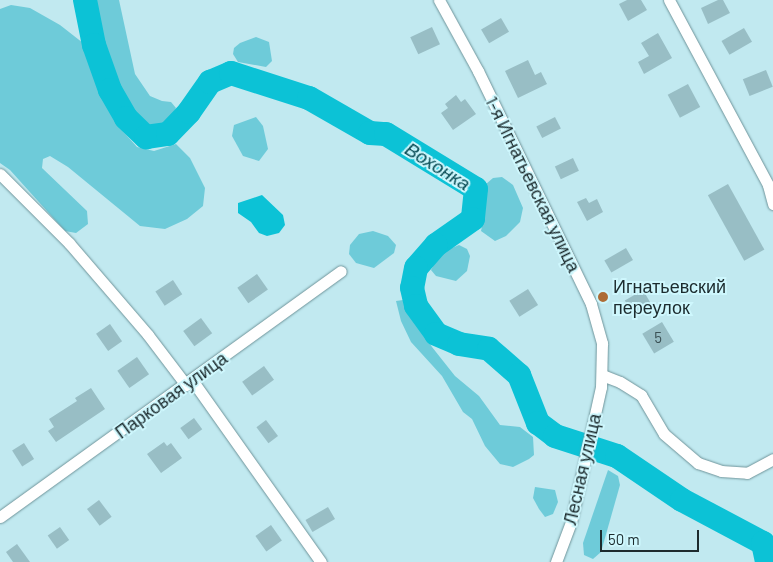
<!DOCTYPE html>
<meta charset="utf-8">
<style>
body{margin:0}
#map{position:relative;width:773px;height:562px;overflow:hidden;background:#c1e9f0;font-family:Barlow,sans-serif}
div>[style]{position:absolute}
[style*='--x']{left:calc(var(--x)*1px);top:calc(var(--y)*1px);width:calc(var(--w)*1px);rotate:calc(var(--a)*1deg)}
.green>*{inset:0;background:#6ecbd9}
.water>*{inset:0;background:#0cc2d6}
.river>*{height:24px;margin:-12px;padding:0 12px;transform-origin:12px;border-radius:12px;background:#0cc2d6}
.building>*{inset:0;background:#98bec5;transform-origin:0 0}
.roads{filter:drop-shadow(0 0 1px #6f949a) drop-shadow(0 0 1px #6f949a)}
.minor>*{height:11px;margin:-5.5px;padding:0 5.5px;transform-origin:5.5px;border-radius:5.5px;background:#fff}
.dots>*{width:14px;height:14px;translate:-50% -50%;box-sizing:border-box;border:2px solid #cef7fd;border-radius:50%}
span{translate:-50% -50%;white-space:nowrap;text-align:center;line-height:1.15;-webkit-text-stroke:4px #cef7fd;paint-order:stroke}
.number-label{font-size:15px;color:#3b5054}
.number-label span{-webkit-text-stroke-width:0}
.street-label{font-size:18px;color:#1c2b2e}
.poi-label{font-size:18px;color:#1c2b2e}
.left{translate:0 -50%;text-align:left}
.water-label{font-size:19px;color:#074b54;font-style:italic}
.scale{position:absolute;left:600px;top:530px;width:99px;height:22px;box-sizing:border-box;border:2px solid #1c2b2e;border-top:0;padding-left:6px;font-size:15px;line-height:18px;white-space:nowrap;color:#1c2b2e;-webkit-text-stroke:4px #cef7fd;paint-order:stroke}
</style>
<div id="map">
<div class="green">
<i style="clip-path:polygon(96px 0,119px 0,135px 74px,150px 96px,162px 101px,171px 102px,176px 108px,166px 125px,152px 126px,136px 115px,121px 91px,101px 39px)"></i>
<i style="clip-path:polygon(11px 5px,30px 8px,60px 25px,83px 43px,119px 127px,137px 147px,154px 151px,176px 144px,190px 158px,205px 188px,203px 206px,187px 219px,165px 229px,140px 226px,68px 167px,50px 156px,43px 159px,42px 168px,87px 211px,88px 224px,76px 233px,65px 231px,10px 170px,0 163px,0 9px)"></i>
<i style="clip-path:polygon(256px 37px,269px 42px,272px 61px,266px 67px,238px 62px,233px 54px,234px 48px,240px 43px)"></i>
<i style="clip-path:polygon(256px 117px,263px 126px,268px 149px,259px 161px,243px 156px,232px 136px,234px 125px)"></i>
<i style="clip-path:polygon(502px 177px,513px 185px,523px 208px,520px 222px,506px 236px,495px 241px,481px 231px,484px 217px,484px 193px,486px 184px,493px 178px)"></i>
<i style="clip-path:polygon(373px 231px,388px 236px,396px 245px,394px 253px,374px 268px,356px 263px,349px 254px,350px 245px,359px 234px)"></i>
<i style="clip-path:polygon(459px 245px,467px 249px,470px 256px,467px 271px,456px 281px,436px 276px,431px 270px,436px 261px,447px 250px)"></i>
<i style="clip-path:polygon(403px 300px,432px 347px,455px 376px,479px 396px,500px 425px,520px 427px,533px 437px,534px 455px,529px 459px,513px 467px,500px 464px,485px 446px,472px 419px,463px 412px,442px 376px,411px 342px,401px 321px,396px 301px)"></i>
<i style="clip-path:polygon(608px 470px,618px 476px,620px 485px,601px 552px,593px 559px,584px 555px,583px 543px)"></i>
<i style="clip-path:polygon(535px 487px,555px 490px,558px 502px,553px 514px,545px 517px,539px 509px,533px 498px)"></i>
</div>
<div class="water">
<i style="clip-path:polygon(262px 195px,283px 215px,285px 225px,279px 233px,267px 236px,259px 233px,251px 222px,238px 213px,238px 203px)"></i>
</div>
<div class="river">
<i style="--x:85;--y:0;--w:46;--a:78.7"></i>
<i style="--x:94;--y:45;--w:48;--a:70.4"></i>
<i style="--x:110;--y:90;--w:32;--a:60"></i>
<i style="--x:126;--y:118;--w:28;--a:44"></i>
<i style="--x:146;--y:137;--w:22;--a:-8"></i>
<i style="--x:168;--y:134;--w:30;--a:-46"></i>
<i style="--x:189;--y:112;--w:37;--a:-55"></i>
<i style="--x:210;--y:82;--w:23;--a:-23"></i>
<i style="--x:231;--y:73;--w:82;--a:17.8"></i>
<i style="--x:309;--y:98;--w:70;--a:29.8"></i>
<i style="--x:370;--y:133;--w:16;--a:4"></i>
<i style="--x:386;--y:134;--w:105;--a:31.4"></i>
<i style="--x:476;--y:189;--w:30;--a:96"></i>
<i style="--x:473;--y:219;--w:45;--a:144.9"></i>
<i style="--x:436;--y:245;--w:30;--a:131"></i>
<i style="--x:416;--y:268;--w:20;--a:101"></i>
<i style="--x:412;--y:288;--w:18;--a:77"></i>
<i style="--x:416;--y:306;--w:34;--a:54"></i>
<i style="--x:436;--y:334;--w:25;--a:23"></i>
<i style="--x:459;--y:344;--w:30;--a:9"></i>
<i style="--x:489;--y:349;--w:40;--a:41"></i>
<i style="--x:519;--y:375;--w:52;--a:68.4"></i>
<i style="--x:538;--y:423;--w:21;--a:37"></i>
<i style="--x:555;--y:436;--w:65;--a:17.9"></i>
<i style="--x:617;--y:456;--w:78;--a:34.1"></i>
<i style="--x:682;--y:500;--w:92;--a:28"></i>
<i style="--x:763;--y:543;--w:19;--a:78"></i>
</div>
<div class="building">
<i style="clip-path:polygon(627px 0,641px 0,647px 10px,628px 21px,619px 4px)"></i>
<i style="clip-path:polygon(718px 0,723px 0,730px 13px,708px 24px,701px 8px)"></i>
<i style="left:501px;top:18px;width:16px;height:23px;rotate:60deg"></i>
<i style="left:432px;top:27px;width:19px;height:24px;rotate:65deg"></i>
<i style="left:744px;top:28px;width:16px;height:26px;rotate:60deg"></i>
<i style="clip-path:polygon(658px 33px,672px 58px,644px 74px,638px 62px,649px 56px,641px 43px)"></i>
<i style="clip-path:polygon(528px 60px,535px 75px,541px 72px,547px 84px,518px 98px,505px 71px)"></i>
<i style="left:766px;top:70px;width:18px;height:25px;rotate:68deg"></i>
<i style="left:688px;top:84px;width:26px;height:23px;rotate:62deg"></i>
<i style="clip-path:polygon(456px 95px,461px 102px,465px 99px,476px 114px,453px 130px,441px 113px,448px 108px,445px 104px)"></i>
<i style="left:555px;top:117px;width:13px;height:21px;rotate:63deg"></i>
<i style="left:573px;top:158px;width:14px;height:20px;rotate:65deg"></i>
<i style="left:728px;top:184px;width:75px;height:23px;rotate:61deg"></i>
<i style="clip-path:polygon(586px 198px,589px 203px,597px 199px,603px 212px,587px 221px,577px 202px)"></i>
<i style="left:626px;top:248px;width:14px;height:25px;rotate:60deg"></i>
<i style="left:257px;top:274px;width:19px;height:24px;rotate:55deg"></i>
<i style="left:173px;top:280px;width:17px;height:21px;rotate:57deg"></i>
<i style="left:528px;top:289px;width:19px;height:22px;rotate:58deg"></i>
<i style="left:643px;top:290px;width:16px;height:21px;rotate:60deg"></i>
<i style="left:201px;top:318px;width:19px;height:22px;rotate:54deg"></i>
<i style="left:662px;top:322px;width:23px;height:23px;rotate:59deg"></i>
<i style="left:110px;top:324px;width:21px;height:17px;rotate:55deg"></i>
<i style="left:137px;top:357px;width:21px;height:24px;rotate:55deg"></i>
<i style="left:264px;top:366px;width:17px;height:27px;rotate:54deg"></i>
<i style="clip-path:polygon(91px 388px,105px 409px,56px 442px,48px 431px,54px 427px,49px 419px,77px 401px,75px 398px)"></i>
<i style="left:194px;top:418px;width:14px;height:17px;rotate:54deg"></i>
<i style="left:266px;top:420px;width:20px;height:12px;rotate:53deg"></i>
<i style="clip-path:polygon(164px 442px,167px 446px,171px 443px,182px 458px,161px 473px,147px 454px)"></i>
<i style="left:24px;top:443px;width:19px;height:14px;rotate:58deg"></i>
<i style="left:99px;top:500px;width:21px;height:15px;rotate:53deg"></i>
<i style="left:328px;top:507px;width:14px;height:26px;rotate:60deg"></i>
<i style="left:271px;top:525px;width:19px;height:19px;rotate:55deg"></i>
<i style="left:60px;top:527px;width:16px;height:15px;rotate:55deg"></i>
<i style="clip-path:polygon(17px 544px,30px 562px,13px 562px,6px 552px)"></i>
</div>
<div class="roads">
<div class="minor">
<i style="--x:439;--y:0;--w:81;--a:61.2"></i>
<i style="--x:478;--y:71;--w:259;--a:64.1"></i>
<i style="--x:591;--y:304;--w:41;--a:74.2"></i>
<i style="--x:602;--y:343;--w:44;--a:91.3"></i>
<i style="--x:601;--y:387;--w:138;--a:102.5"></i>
<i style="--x:571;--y:522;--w:43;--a:110.6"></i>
<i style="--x:669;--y:0;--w:210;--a:61.8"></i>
<i style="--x:768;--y:185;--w:20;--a:75"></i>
<i style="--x:0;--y:174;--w:98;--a:45"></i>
<i style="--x:69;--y:243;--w:121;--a:49.3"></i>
<i style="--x:148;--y:335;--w:63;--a:52.8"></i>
<i style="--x:602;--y:375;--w:19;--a:21"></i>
<i style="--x:620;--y:382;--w:25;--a:32"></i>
<i style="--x:641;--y:395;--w:45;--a:59.5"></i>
<i style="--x:664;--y:434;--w:45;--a:40.5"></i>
<i style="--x:698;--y:463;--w:24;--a:19"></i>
<i style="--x:721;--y:471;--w:26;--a:4"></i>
<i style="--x:747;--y:473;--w:30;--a:-28"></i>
<i style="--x:192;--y:380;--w:223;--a:54.7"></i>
<i style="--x:0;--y:517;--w:420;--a:-35.8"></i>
</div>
</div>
<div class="dots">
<i style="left:603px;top:297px;background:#ad6c36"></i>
</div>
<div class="number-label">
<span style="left:658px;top:338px">5</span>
</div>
<div class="street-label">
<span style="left:533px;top:184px;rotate:64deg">1-я Игнатьевская улица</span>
<span style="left:171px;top:395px;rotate:-36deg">Парковая улица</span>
<span style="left:582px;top:469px;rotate:-77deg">Лесная улица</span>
</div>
<div class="poi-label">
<span class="left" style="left:613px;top:297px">Игнатьевский<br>переулок</span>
</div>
<div class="water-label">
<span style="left:438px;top:166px;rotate:32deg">Вохонка</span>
</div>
<div class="scale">50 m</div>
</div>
